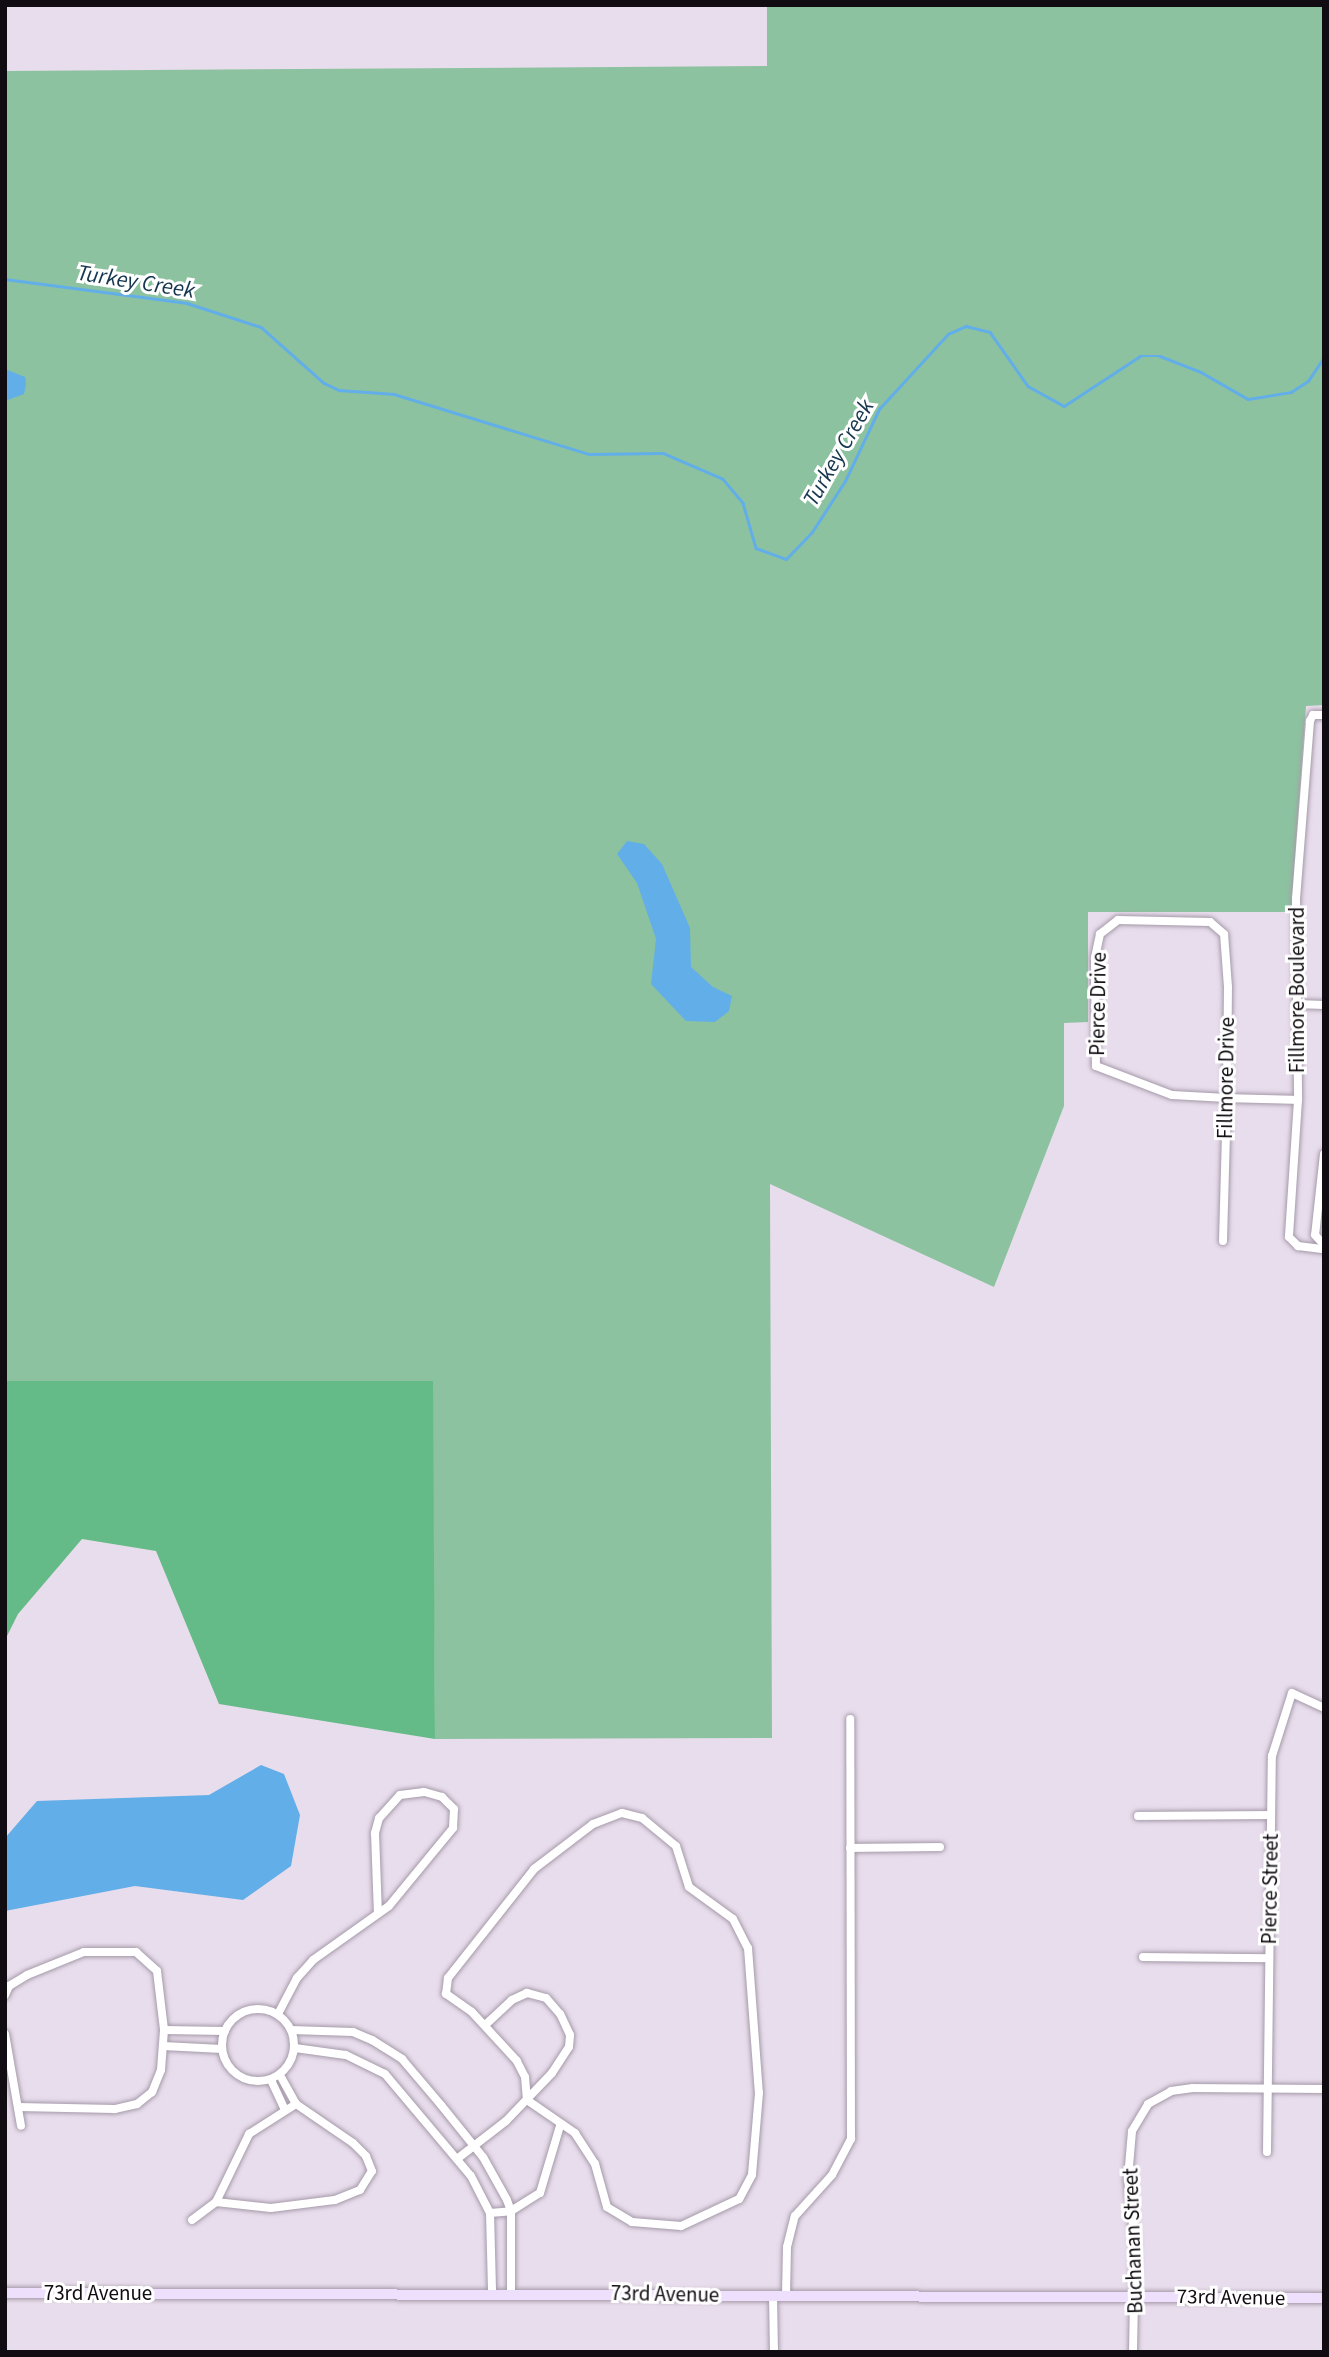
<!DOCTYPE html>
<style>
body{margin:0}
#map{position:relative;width:1329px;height:2357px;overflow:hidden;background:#e8ddec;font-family:"Source Sans 3",sans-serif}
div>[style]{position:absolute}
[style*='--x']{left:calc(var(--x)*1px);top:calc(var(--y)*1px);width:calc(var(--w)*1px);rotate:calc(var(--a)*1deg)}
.green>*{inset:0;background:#8dc2a0}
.forest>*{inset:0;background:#64bb87}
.water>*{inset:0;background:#62aee8}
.stream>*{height:2.5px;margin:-1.25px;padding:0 1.25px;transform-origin:1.25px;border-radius:1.25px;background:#62aee8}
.roads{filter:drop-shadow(0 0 2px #a59aa9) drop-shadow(0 0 2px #a59aa9)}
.street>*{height:8px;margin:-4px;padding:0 4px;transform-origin:4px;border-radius:4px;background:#fff}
.street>.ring{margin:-4px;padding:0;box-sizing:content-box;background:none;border:8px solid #fff;border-radius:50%}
.secondary>*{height:10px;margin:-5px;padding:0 5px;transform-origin:5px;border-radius:5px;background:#eedffd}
span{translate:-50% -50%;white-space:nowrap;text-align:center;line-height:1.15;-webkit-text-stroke:6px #fff;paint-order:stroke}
.street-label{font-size:21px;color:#100c11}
.water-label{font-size:23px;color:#16364f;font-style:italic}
.frame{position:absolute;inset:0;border:7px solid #100c11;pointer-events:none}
</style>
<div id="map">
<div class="green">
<i style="clip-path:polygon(767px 5px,1324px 5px,1324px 705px,1306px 706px,1291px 912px,1088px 912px,1088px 1022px,1064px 1023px,1064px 1106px,994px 1287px,770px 1184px,772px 1738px,435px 1739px,432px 1381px,5px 1381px,5px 71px,767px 66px)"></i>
</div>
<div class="forest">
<i style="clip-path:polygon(5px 1381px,433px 1381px,435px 1739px,219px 1704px,156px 1551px,82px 1539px,18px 1614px,5px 1640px)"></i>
</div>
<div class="water">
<i style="clip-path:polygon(5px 369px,25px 377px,26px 384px,24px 394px,5px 401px)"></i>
<i style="clip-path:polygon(627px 841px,644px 844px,662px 864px,690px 928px,691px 967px,713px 987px,732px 996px,729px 1011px,715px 1022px,686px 1021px,651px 984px,656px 939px,637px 883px,617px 854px)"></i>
<i style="clip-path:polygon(261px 1765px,284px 1774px,300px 1815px,291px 1866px,243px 1900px,135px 1886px,5px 1911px,5px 1838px,37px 1801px,209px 1795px)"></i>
</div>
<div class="stream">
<i style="--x:5;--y:279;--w:184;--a:7.5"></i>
<i style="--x:187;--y:303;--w:78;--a:18"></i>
<i style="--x:261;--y:327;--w:84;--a:41.6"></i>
<i style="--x:324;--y:383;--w:17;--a:25"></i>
<i style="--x:339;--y:390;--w:55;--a:4.2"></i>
<i style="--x:394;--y:394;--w:204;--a:17.1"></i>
<i style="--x:589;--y:454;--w:74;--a:-0.8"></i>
<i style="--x:663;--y:453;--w:65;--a:23.4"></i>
<i style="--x:723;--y:479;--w:31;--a:50"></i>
<i style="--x:743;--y:503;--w:47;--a:73.9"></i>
<i style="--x:756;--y:548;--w:32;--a:20"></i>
<i style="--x:786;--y:559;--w:37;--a:-46"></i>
<i style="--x:812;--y:532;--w:61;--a:-57.1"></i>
<i style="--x:845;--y:481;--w:80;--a:-64.7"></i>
<i style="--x:879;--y:409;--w:102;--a:-47.4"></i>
<i style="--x:948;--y:334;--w:20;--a:-24"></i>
<i style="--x:966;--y:326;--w:25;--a:14"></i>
<i style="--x:990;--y:332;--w:66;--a:54.9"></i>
<i style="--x:1028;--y:386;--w:41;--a:29.1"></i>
<i style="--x:1064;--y:406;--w:91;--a:-33.3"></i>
<i style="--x:1140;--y:356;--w:20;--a:0"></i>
<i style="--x:1160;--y:356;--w:44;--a:21.3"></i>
<i style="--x:1201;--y:372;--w:54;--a:29.9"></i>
<i style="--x:1248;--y:399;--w:44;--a:-9.2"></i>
<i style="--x:1291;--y:392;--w:20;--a:-33"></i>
<i style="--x:1308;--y:381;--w:29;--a:-56"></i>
</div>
<div class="roads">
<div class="street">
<i style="--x:1324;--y:715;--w:11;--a:180"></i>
<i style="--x:1313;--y:715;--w:7;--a:117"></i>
<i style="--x:1310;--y:721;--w:178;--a:94.5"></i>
<i style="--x:1296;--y:898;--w:202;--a:89.4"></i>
<i style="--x:1298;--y:1100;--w:137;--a:93.8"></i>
<i style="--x:1289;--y:1237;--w:13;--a:45"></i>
<i style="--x:1298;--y:1246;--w:26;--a:7"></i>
<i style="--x:1297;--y:1004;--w:27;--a:2"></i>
<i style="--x:1324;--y:1154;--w:81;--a:96.3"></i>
<i style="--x:1315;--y:1235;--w:13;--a:48"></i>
<i style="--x:1223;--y:1241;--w:143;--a:-88.4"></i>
<i style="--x:1227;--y:1098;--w:111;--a:-89.5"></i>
<i style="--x:1228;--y:987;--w:53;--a:-94.3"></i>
<i style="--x:1224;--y:934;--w:18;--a:-139"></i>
<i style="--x:1210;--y:922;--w:92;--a:-178.8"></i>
<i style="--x:1118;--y:920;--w:23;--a:142"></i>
<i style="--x:1100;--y:934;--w:25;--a:102"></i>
<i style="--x:1095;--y:958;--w:108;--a:89.5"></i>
<i style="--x:1096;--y:1066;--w:81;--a:20.9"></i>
<i style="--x:1172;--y:1095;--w:55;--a:3.1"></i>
<i style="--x:1227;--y:1098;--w:71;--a:1.6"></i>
<i style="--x:622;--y:1813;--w:21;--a:14"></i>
<i style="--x:642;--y:1818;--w:44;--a:39.5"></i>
<i style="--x:676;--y:1846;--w:43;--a:72.4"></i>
<i style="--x:689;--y:1887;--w:54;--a:36"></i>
<i style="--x:733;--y:1919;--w:33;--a:63"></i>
<i style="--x:748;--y:1948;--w:145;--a:85.7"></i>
<i style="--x:759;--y:2093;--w:82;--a:94.9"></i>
<i style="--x:752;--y:2175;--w:27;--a:118"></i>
<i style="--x:739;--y:2199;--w:64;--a:155"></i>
<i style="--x:681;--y:2226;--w:49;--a:-175.3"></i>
<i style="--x:632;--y:2222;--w:29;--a:-149"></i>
<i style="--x:607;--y:2207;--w:45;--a:-105.6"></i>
<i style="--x:595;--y:2164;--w:37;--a:-123"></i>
<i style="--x:575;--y:2133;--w:58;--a:-145.5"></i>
<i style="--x:527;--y:2100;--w:23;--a:-95"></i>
<i style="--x:525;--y:2077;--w:18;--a:-117"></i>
<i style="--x:517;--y:2061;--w:67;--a:-132.6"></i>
<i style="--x:472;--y:2012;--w:32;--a:-145"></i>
<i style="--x:446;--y:1994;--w:16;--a:-83"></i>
<i style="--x:448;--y:1978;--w:139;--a:-51.7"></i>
<i style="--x:534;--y:1869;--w:74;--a:-37.3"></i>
<i style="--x:593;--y:1824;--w:31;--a:-21"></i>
<i style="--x:1138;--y:1816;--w:133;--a:-0.4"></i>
<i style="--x:850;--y:1848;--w:90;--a:-0.6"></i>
<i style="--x:1143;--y:1957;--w:126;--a:0.5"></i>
<i style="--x:5;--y:1995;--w:10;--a:-66"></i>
<i style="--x:9;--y:1986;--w:21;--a:-31"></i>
<i style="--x:27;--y:1975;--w:61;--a:-22"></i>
<i style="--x:84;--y:1952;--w:52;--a:0"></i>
<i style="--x:136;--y:1952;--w:28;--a:42"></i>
<i style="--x:157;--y:1971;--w:59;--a:83.2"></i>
<i style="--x:164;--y:2030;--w:40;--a:94.3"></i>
<i style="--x:161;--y:2070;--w:24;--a:112"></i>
<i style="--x:152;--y:2092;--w:19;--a:141"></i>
<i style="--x:137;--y:2104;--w:23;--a:167"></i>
<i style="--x:115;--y:2109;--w:97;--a:-178.8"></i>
<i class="ring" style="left:222px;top:2009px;width:64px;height:64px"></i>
<i style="--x:278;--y:2014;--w:41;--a:-62.2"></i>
<i style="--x:297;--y:1978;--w:24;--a:-48"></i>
<i style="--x:313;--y:1960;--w:93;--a:-35.4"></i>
<i style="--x:389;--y:1906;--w:101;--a:-50.6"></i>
<i style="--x:453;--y:1828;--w:19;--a:-87"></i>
<i style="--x:454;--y:1809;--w:17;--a:-135"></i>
<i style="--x:442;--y:1797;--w:19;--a:-164"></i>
<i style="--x:424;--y:1792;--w:24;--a:173"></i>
<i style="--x:400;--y:1795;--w:31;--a:132"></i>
<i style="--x:379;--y:1818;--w:16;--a:105"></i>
<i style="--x:375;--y:1833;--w:80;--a:87.9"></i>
<i style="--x:164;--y:2030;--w:61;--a:0.9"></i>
<i style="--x:291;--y:2030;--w:62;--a:1.8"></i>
<i style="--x:353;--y:2032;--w:21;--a:23"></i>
<i style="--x:372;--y:2040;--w:36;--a:32"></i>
<i style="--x:402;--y:2059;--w:60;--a:49.7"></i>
<i style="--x:441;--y:2105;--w:67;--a:51.1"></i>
<i style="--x:483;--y:2157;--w:49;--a:60.8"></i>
<i style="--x:507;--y:2200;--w:12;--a:70"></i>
<i style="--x:511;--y:2211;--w:81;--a:90"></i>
<i style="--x:5;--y:2034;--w:93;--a:80.1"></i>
<i style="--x:163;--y:2046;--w:59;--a:2.9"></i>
<i style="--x:295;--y:2048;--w:51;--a:7.8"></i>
<i style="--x:346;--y:2055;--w:43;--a:26"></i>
<i style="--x:385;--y:2074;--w:133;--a:49.9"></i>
<i style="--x:471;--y:2176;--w:42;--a:62.8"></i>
<i style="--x:490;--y:2213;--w:79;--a:88.5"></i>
<i style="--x:271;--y:2080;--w:33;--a:65"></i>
<i style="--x:1267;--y:2152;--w:396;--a:-89.3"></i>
<i style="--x:1272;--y:1756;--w:66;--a:-72.4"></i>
<i style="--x:1292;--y:1693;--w:35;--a:25"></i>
<i style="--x:457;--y:2159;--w:62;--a:-37.8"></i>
<i style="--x:506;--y:2121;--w:66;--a:-46.2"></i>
<i style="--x:552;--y:2073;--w:31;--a:-57"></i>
<i style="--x:569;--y:2047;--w:12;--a:-85"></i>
<i style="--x:570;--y:2035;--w:23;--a:-115"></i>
<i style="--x:560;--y:2014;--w:21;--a:-131"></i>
<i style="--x:546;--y:1998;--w:20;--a:-165"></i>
<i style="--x:527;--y:1993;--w:17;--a:155"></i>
<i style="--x:512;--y:2000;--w:37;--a:137"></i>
<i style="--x:216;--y:2202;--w:55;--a:6.2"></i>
<i style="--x:271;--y:2208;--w:64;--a:-7.1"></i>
<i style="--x:335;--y:2200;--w:27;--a:-22"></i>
<i style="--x:360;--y:2190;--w:22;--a:-58"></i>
<i style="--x:372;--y:2171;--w:16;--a:-112"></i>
<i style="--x:366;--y:2156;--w:18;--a:-135"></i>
<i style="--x:353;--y:2143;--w:69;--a:-145.6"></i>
<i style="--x:296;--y:2104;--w:33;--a:-119"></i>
<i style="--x:490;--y:2213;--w:21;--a:-5"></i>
<i style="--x:511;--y:2211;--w:34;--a:-32"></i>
<i style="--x:540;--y:2193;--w:70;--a:-73.4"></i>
<i style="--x:192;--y:2220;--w:30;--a:-37"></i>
<i style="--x:216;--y:2202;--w:76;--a:-64.1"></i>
<i style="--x:249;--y:2134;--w:56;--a:-32.6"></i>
<i style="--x:773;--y:2295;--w:57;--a:89"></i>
<i style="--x:786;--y:2295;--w:48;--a:-88.8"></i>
<i style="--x:787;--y:2247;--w:32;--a:-76"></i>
<i style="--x:795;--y:2216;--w:55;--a:-47.9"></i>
<i style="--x:832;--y:2175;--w:41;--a:-62.2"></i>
<i style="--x:851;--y:2139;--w:420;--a:-90.1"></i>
<i style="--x:1133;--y:2352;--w:107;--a:-88.9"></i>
<i style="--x:1135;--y:2245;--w:67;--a:-96"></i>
<i style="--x:1128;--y:2178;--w:47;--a:-85.1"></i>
<i style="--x:1132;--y:2131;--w:31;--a:-59"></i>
<i style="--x:1148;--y:2104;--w:26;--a:-29"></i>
<i style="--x:1171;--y:2091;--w:22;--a:-8"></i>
<i style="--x:1193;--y:2088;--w:131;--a:0.4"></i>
</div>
<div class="secondary">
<i style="--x:5;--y:2293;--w:1319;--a:0.22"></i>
</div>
</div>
<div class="street-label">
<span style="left:1297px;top:990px;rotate:-90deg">Fillmore Boulevard</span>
<span style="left:1098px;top:1004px;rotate:-89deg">Pierce Drive</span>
<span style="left:1226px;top:1078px;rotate:-89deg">Fillmore Drive</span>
<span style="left:1270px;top:1889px;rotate:-89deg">Pierce Street</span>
<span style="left:1133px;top:2241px;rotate:-92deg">Buchanan Street</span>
<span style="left:98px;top:2293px">73rd Avenue</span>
<span style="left:665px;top:2294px;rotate:1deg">73rd Avenue</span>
<span style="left:1231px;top:2297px;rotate:1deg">73rd Avenue</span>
</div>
<div class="water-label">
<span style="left:136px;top:282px;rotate:9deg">Turkey Creek</span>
<span style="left:839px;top:453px;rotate:-60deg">Turkey Creek</span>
</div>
<div class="frame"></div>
</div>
